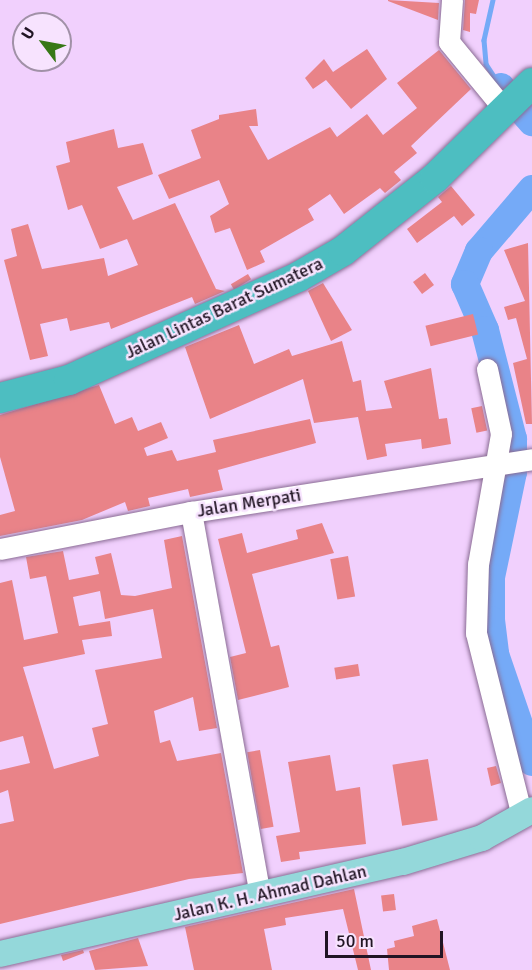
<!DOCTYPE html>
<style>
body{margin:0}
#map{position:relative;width:532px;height:970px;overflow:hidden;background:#f1d0fd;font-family:Signika,sans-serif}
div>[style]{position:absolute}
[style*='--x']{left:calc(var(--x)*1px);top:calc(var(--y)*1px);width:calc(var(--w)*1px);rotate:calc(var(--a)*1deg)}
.stream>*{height:4.5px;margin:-2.25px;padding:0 2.25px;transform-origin:2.25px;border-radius:2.25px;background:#75aaf7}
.river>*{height:28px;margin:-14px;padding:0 14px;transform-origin:14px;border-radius:14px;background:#75aaf7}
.building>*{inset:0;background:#e98388;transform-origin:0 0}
.roads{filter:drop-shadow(0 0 2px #8a6c94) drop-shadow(0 0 2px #8a6c94)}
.minor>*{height:21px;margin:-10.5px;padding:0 10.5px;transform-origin:10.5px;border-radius:10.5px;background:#fff}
.major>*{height:26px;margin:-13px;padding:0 13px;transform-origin:13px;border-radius:13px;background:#94d8da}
.highway>*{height:30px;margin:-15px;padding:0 15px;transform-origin:15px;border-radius:15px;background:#4dbec1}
span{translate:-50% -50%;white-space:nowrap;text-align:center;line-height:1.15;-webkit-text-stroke:5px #f7e3fe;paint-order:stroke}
.street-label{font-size:18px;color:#211524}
.north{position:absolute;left:12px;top:12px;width:60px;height:60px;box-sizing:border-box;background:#f7e3fe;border:2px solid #a191a7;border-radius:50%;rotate:302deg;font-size:16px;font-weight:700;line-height:24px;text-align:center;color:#211524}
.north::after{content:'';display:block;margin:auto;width:21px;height:27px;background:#377816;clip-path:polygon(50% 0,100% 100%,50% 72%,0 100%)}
.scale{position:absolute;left:325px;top:931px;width:118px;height:27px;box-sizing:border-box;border:3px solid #211524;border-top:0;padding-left:8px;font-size:18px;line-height:21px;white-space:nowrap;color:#211524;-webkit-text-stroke:4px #f7e3fe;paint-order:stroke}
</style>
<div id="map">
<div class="stream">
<i style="--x:493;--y:0;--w:41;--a:102.7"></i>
<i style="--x:484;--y:40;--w:24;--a:85"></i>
<i style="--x:486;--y:64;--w:27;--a:57"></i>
</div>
<div class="river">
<i style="--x:501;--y:87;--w:47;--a:48.5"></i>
<i style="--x:532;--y:189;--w:82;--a:130.5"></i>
<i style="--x:479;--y:251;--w:36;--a:113"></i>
<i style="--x:465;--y:284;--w:50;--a:66.5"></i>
<i style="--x:485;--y:330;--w:113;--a:75.6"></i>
<i style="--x:513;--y:439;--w:33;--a:90"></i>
<i style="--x:513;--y:472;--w:107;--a:101.8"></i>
<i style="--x:491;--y:577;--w:43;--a:90"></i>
<i style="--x:491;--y:620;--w:34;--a:83"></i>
<i style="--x:495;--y:654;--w:114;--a:71.1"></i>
</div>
<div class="building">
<i style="clip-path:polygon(388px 0,439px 3px,438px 20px,388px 1px)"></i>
<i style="clip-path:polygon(465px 0,479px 0,476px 14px,470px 13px,470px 32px,463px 30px)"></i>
<i style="clip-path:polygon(367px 49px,387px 79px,351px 109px,326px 80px,313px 89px,305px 78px,324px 59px,333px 72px)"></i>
<i style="clip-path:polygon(439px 50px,471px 89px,411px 146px,417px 153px,394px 172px,401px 180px,385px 193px,380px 188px,344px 214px,330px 194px,308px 209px,314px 220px,260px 251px,265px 262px,247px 270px,230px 228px,215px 233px,210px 216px,229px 204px,219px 180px,169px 199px,158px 175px,201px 158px,191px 130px,219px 119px,219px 115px,256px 109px,258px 126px,249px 126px,268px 160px,330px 127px,337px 137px,367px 114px,383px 135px,417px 108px,397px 83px)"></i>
<i style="clip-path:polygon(114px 129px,118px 148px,143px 143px,153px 174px,117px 187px,133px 220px,175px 203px,216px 289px,225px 291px,195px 304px,192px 297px,111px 329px,109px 322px,70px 331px,67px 318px,40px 324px,48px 356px,30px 360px,4px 260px,17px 256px,11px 229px,28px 224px,42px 269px,104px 258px,108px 276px,138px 265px,127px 239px,100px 249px,82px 205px,68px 210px,56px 166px,70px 162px,66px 142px)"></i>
<i style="clip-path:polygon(451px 186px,475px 215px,462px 226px,454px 216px,417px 243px,407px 229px,442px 202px,438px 197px)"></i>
<i style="clip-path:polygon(528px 243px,532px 424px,526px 424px,513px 363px,527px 359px,516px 318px,508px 320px,504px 307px,525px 301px,504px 250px)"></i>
<i style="left:425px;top:273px;width:15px;height:15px;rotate:53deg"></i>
<i style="left:248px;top:274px;width:6px;height:20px;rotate:59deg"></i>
<i style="clip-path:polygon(323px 283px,352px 330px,331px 341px,308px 291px)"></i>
<i style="left:473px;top:314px;width:21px;height:49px;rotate:76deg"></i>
<i style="clip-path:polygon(239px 325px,254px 364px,289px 349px,292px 356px,342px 341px,353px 382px,361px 380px,366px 411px,392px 408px,384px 381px,431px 368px,439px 419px,447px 418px,451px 444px,422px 449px,421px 439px,385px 444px,387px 456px,367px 460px,358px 417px,314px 423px,303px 379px,210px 419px,185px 347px)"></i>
<i style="clip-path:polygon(99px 385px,115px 424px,132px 417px,138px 431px,161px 422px,168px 438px,144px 448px,147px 456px,172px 450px,177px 461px,216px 452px,213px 440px,310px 419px,316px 443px,218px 470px,223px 490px,190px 497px,188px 489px,148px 498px,150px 506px,128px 511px,125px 502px,82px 520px,0 536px,0 515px,15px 511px,0 457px,0 415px)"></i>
<i style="left:482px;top:406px;width:25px;height:11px;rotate:78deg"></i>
<i style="clip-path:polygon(322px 523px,334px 553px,252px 574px,271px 647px,279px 645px,289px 687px,238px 700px,230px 657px,246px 653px,218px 539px,242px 533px,247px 553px,298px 539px,296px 530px)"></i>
<i style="clip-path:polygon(evenodd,182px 536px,217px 728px,199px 731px,193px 697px,154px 711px,160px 743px,170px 740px,177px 761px,221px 753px,243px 873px,189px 879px,0 924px,0 824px,14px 821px,8px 790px,0 793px,0 770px,30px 763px,23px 736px,0 742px,0 583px,12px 580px,24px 640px,58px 633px,46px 576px,30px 579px,26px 557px,63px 551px,69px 580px,99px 574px,95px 557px,111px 553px,121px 595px,135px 596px,172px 588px,164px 540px,182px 536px,100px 591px,105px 619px,153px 609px,162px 658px,95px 670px,108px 724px,92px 728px,99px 756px,54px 769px,23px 667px,85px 654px,82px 640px,112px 636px,110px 621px,79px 626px,73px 597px,100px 591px)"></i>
<i style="left:348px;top:556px;width:41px;height:18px;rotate:80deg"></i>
<i style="left:358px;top:664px;width:12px;height:24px;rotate:81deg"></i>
<i style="left:260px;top:750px;width:78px;height:13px;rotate:80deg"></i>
<i style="clip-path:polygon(330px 755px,336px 791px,360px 787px,366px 844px,299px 852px,300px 859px,281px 862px,276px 836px,300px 832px,288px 762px)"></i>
<i style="left:428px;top:759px;width:62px;height:36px;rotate:81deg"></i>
<i style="clip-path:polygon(496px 766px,501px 783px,491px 786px,487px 768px)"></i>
<i style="clip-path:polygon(354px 889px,371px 970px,358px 970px,343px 909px,285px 918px,286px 925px,264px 929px,272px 970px,194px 970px,185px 927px)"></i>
<i style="left:394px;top:894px;width:16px;height:13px;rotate:83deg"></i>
<i style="clip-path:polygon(437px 919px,450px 970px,389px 970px,387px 949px,395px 947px,394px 941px,414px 936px,412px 926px)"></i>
<i style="clip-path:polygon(138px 938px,148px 966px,95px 970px,89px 951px)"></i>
<i style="clip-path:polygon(83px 950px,84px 953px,63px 961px,61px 955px)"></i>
</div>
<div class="roads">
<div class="minor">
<i style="--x:452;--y:0;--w:42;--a:94.1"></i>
<i style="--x:449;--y:42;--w:87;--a:50.6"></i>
<i style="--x:487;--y:369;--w:66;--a:77.8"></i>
<i style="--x:501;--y:434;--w:132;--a:100"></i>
<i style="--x:478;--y:564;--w:69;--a:91.7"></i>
<i style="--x:476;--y:633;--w:189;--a:75.9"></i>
<i style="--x:191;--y:512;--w:389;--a:79.8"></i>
<i style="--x:0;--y:549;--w:195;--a:-11"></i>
<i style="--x:191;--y:512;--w:345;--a:-8.8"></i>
</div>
<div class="major">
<i style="--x:0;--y:954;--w:413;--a:-12.9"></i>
<i style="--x:403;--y:862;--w:83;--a:-16.9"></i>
<i style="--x:482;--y:838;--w:57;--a:-29.2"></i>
</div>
<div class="highway">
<i style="--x:0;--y:398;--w:71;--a:-14.6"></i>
<i style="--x:69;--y:380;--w:251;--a:-24.2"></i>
<i style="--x:298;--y:277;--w:52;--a:-30"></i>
<i style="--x:343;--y:251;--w:117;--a:-38.4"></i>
<i style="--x:435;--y:178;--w:136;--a:-44.4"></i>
</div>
</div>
<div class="street-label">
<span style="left:224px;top:308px;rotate:-25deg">Jalan Lintas Barat Sumatera</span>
<span style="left:249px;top:503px;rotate:-9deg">Jalan Merpati</span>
<span style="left:270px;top:893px;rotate:-13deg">Jalan K. H. Ahmad Dahlan</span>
</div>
<div class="north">U</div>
<div class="scale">50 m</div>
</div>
